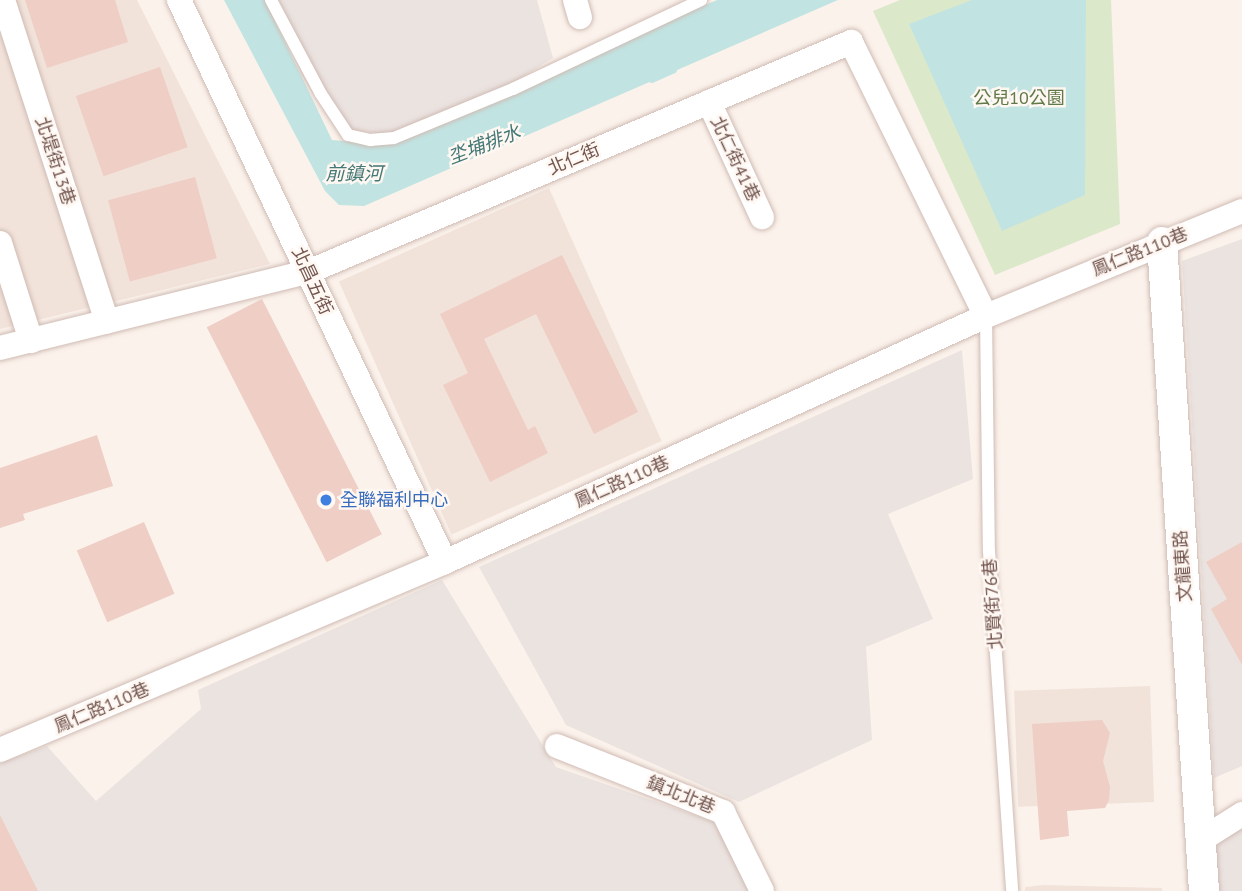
<!DOCTYPE html>
<meta charset="utf-8">
<style>
body{margin:0}
#map{position:relative;width:1242px;height:891px;overflow:hidden;background:#fbf2eb;font-family:"PT Sans","Noto Sans TC",sans-serif}
div>[style]{position:absolute}
[style*='--x']{left:calc(var(--x)*1px);top:calc(var(--y)*1px);width:calc(var(--w)*1px);rotate:calc(var(--a)*1deg)}
.residential>*{inset:0;background:#f2e3da;transform-origin:0 0}
.industrial>*{inset:0;background:#ebe3e0}
.green>*{inset:0;background:#dce8ca}
.water>*{inset:0;background:#c1e4e2}
.stream>*{height:6px;margin:-3px;padding:0 3px;transform-origin:3px;border-radius:3px;background:#c1e4e2}
.building>*{inset:0;background:#eecec5;transform-origin:0 0}
.roads{filter:drop-shadow(0 0 2px #cfbbb4) drop-shadow(0 0 2px #cfbbb4)}
.service>*{height:12px;margin:-6px;padding:0 6px;transform-origin:6px;border-radius:6px;background:#fff}
.minor>*{height:24px;margin:-12px;padding:0 12px;transform-origin:12px;border-radius:12px;background:#fff}
.tertiary>*{height:30px;margin:-15px;padding:0 15px;transform-origin:15px;border-radius:15px;background:#fff}
.dots>*{width:19px;height:19px;translate:-50% -50%;box-sizing:border-box;border:4px solid #fef7f2;border-radius:50%}
span{translate:-50% -50%;white-space:nowrap;text-align:center;line-height:1.15;-webkit-text-stroke:5px #fef7f2;paint-order:stroke}
.park-label{font-size:18px;color:#607949}
.street-label{font-size:18px;color:#745650}
.shop-label{font-size:18px;color:#366cbe}
.left{translate:0 -50%;text-align:left}
.water-label{font-size:19px;color:#447876;font-style:italic}
</style>
<div id="map">
<div class="residential">
<i style="clip-path:polygon(0 0,137px 0,270px 264px,0 329px)"></i>
<i style="left:549px;top:188px;width:277px;height:230px;rotate:66deg"></i>
<i style="left:1150px;top:686px;width:116px;height:136px;rotate:88deg"></i>
<i style="clip-path:polygon(1044px 885px,1162px 888px,1162px 891px,1025px 891px,1025px 887px)"></i>
</div>
<div class="industrial">
<i style="clip-path:polygon(271px 0,537px 0,553px 58px,462px 114px,386px 134px,337px 129px,301px 75px)"></i>
<i style="clip-path:polygon(1242px 239px,1242px 766px,1214px 778px,1182px 261px)"></i>
<i style="clip-path:polygon(962px 350px,973px 479px,888px 514px,933px 619px,866px 647px,872px 740px,739px 802px,566px 725px,479px 567px)"></i>
<i style="clip-path:polygon(442px 580px,556px 767px,717px 823px,750px 891px,0 891px,0 763px,47px 746px,96px 801px,201px 709px,198px 690px)"></i>
<i style="clip-path:polygon(1242px 826px,1242px 891px,1219px 891px,1214px 841px)"></i>
</div>
<div class="green">
<i style="clip-path:polygon(900px 0,1111px 0,1120px 224px,995px 275px,873px 11px)"></i>
</div>
<div class="water">
<i style="clip-path:polygon(224px 0,265px 0,332px 140px,379px 144px,717px 0,838px 0,364px 206px,339px 205px,325px 191px)"></i>
<i style="clip-path:polygon(972px 0,1086px 0,1085px 195px,1002px 231px,909px 24px)"></i>
</div>
<div class="stream">
<i style="--x:652;--y:80;--w:24;--a:-24"></i>
</div>
<div class="building">
<i style="clip-path:polygon(25px 0,115px 0,128px 42px,47px 68px)"></i>
<i style="left:160px;top:67px;width:85px;height:89px;rotate:71deg"></i>
<i style="left:195px;top:177px;width:84px;height:90px;rotate:75deg"></i>
<i style="clip-path:polygon(562px 255px,638px 412px,594px 434px,536px 314px,484px 339px,528px 430px,535px 426px,548px 453px,490px 482px,443px 385px,468px 373px,440px 314px)"></i>
<i style="left:262px;top:299px;width:264px;height:62px;rotate:63deg"></i>
<i style="clip-path:polygon(97px 435px,113px 486px,23px 514px,25px 520px,0 528px,0 468px)"></i>
<i style="left:144px;top:522px;width:78px;height:73px;rotate:67deg"></i>
<i style="clip-path:polygon(1242px 542px,1242px 665px,1211px 609px,1227px 599px,1206px 562px)"></i>
<i style="clip-path:polygon(1102px 720px,1110px 733px,1103px 761px,1110px 787px,1109px 800px,1105px 808px,1067px 811px,1069px 836px,1040px 840px,1032px 724px)"></i>
<i style="clip-path:polygon(0 815px,38px 891px,0 891px)"></i>
</div>
<div class="roads">
<div class="service">
<i style="--x:271;--y:0;--w:106;--a:62"></i>
<i style="--x:321;--y:94;--w:49;--a:56.6"></i>
<i style="--x:348;--y:135;--w:23;--a:13"></i>
<i style="--x:370;--y:140;--w:24;--a:-5"></i>
<i style="--x:394;--y:138;--w:129;--a:-22.4"></i>
<i style="--x:513;--y:89;--w:208;--a:-25.3"></i>
<i style="--x:986;--y:316;--w:235;--a:89.3"></i>
<i style="--x:989;--y:551;--w:341;--a:86.1"></i>
</div>
<div class="minor">
<i style="--x:3;--y:0;--w:338;--a:72.1"></i>
<i style="--x:179;--y:0;--w:622;--a:64.67"></i>
<i style="--x:575;--y:0;--w:18;--a:74"></i>
<i style="--x:709;--y:102;--w:127;--a:65.3"></i>
<i style="--x:0;--y:243;--w:103;--a:72.4"></i>
<i style="--x:0;--y:348;--w:317;--a:-13.9"></i>
<i style="--x:308;--y:272;--w:590;--a:-22.96"></i>
<i style="--x:851;--y:42;--w:305;--a:63.8"></i>
<i style="--x:557;--y:746;--w:179;--a:21.7"></i>
<i style="--x:723;--y:812;--w:88;--a:63.7"></i>
<i style="--x:0;--y:750;--w:483;--a:-22.9"></i>
<i style="--x:445;--y:562;--w:594;--a:-24.45"></i>
<i style="--x:986;--y:316;--w:277;--a:-22.3"></i>
<i style="--x:1201;--y:840;--w:49;--a:-32.4"></i>
</div>
<div class="tertiary">
<i style="--x:1162;--y:242;--w:650;--a:86.3"></i>
</div>
</div>
<div class="dots">
<i style="left:326px;top:500px;background:#3f7fe0"></i>
</div>
<div class="park-label">
<span style="left:1019px;top:98px">公兒10公園</span>
</div>
<div class="street-label">
<span style="left:574px;top:159px;rotate:-23deg">北仁街</span>
<span style="left:735px;top:159px;rotate:65deg">北仁街41巷</span>
<span style="left:55px;top:161px;rotate:72deg">北堤街13巷</span>
<span style="left:1140px;top:252px;rotate:-22deg">鳳仁路110巷</span>
<span style="left:312px;top:281px;rotate:65deg">北昌五街</span>
<span style="left:622px;top:482px;rotate:-24deg">鳳仁路110巷</span>
<span style="left:1183px;top:566px;rotate:-94deg">文龍東路</span>
<span style="left:993px;top:604px;rotate:-94deg">北賢街76巷</span>
<span style="left:102px;top:708px;rotate:-23deg">鳳仁路110巷</span>
<span style="left:681px;top:795px;rotate:22deg">鎮北北巷</span>
</div>
<div class="shop-label">
<span class="left" style="left:340px;top:500px">全聯福利中心</span>
</div>
<div class="water-label">
<span style="left:484px;top:145px;rotate:-21deg">坔埔排水</span>
<span style="left:354px;top:174px">前鎮河</span>
</div>
</div>
